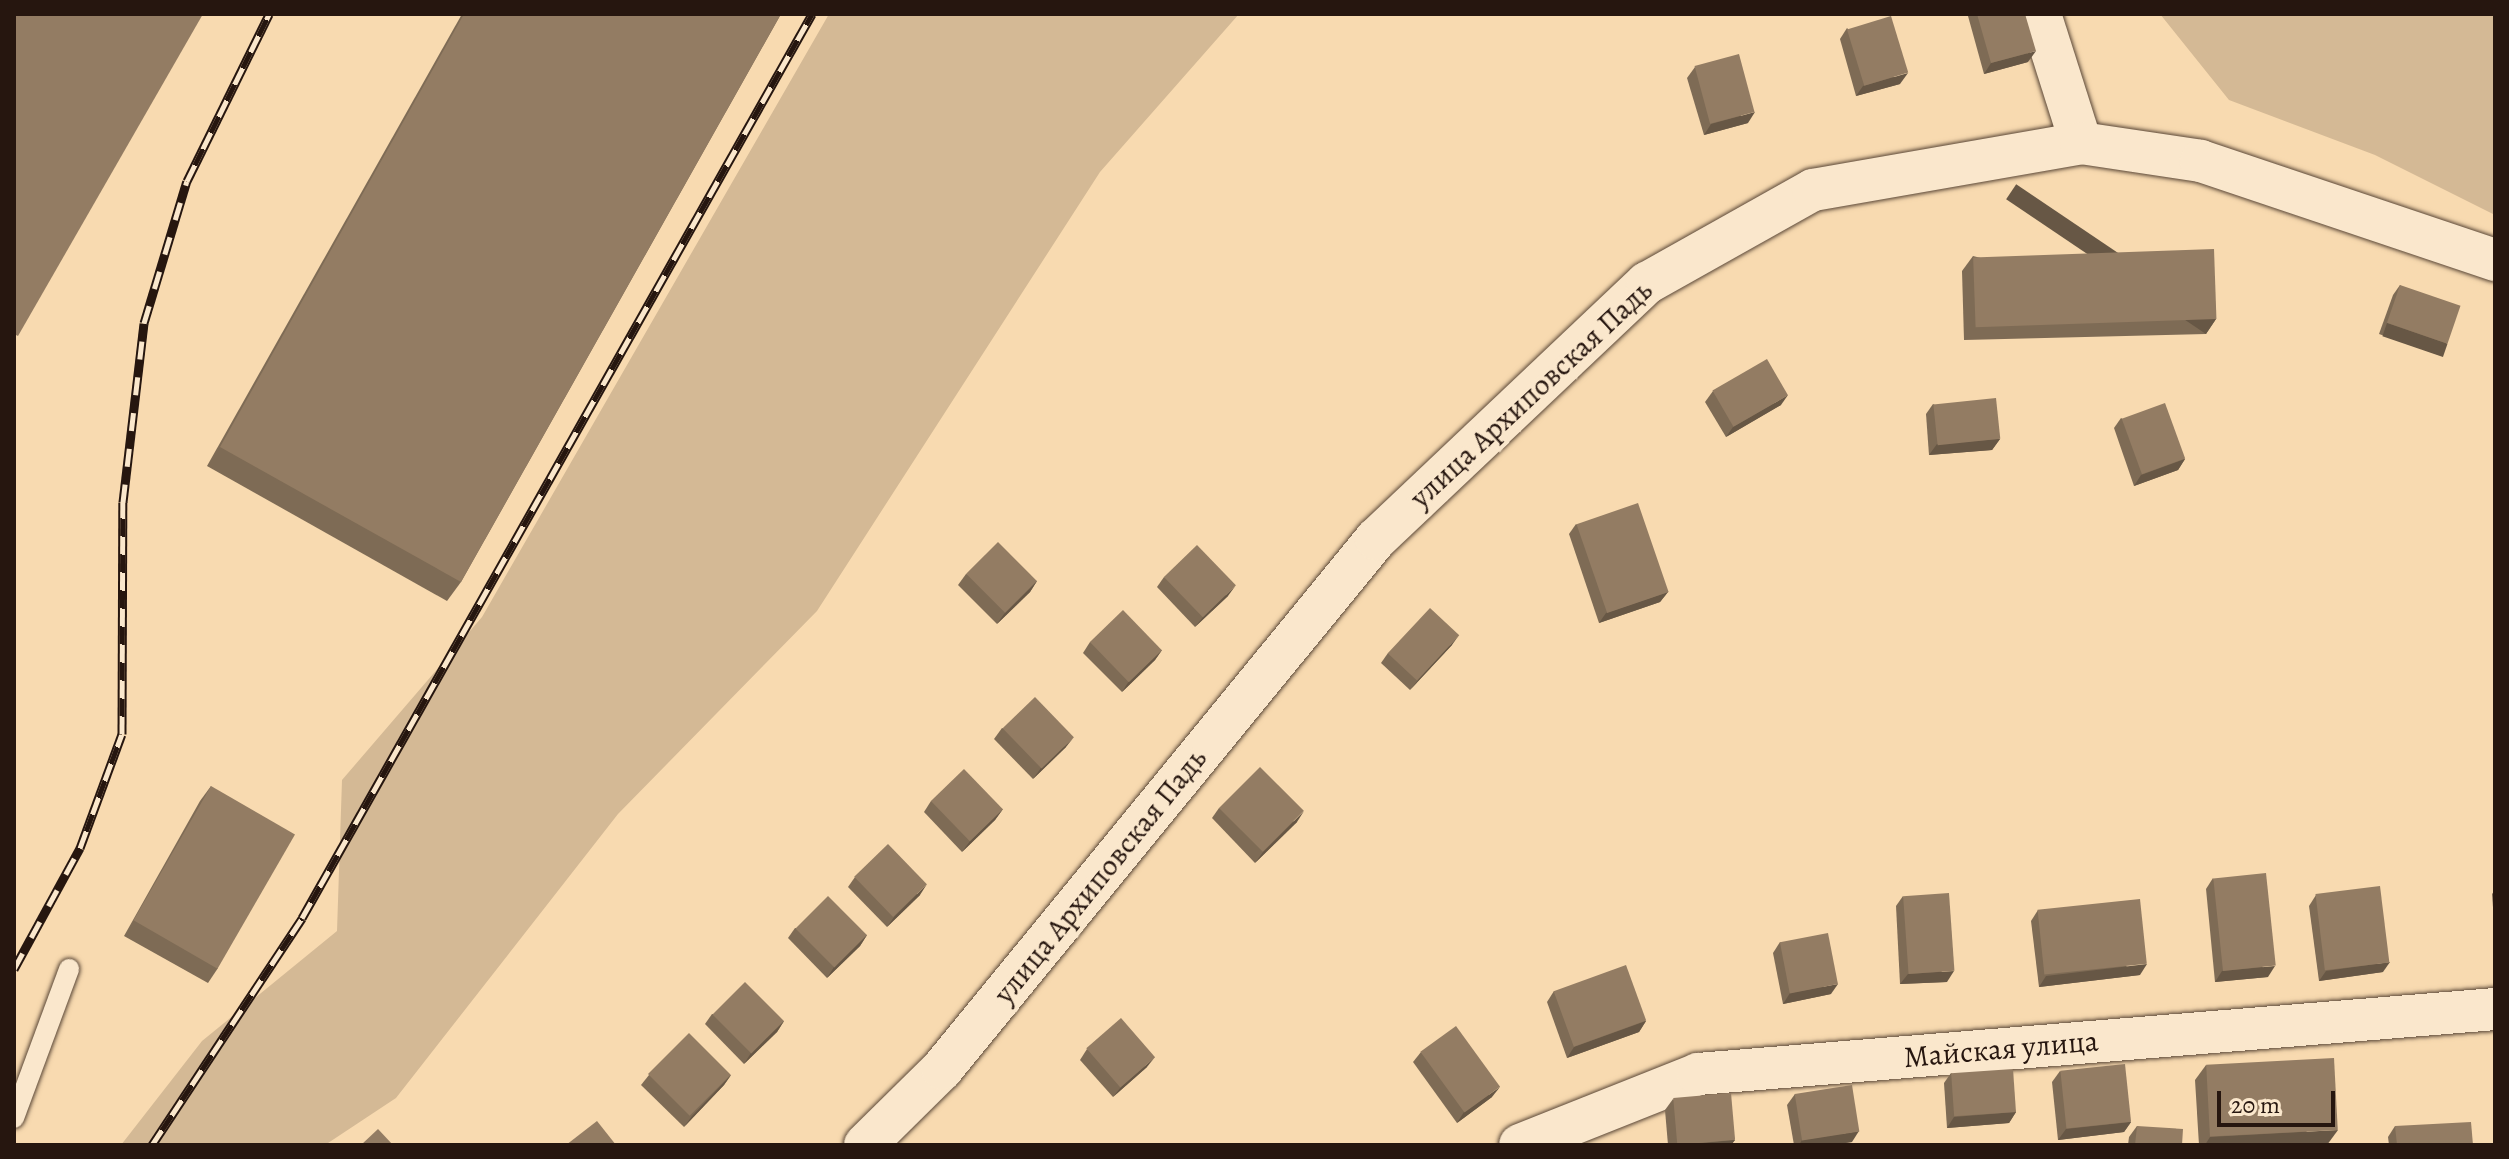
<!DOCTYPE html>
<meta charset="utf-8">
<style>
body{margin:0}
#map{position:relative;width:2509px;height:1159px;overflow:hidden;background:#f8dab0;font-family:Alegreya,serif}
div>[style]{position:absolute}
[style*='--x']{left:calc(var(--x)*1px);top:calc(var(--y)*1px);width:calc(var(--w)*1px);rotate:calc(var(--a)*1deg)}
.green>*{inset:0;background:#d4b995}
.roads{filter:drop-shadow(0 0 2px #5a4737) drop-shadow(0 0 2px #5a4737)}
.lane>*{height:20px;margin:-10px;padding:0 10px;transform-origin:10px;border-radius:10px;background:#fae7cc}
.street>*{height:42px;margin:-21px;padding:0 21px;transform-origin:21px;border-radius:21px;background:#fae7cc}
.rail>*{height:9px;margin-top:-4.5px;transform-origin:0;background:repeating-linear-gradient(90deg,#fae7cc 0 18px,#26160f 0 36px);box-sizing:border-box;border-block:2px solid #26160f}
.wall>*{inset:0;background:#7e6b55}
.shaded-wall>*{inset:0;background:#675745;transform-origin:0 0}
.building>*{inset:0;background:#937c63;transform-origin:0 0}
span{translate:-50% -50%;white-space:nowrap;text-align:center;line-height:1.15;-webkit-text-stroke:8px #fae7cc;paint-order:stroke}
.street-label{font-size:30px;color:#26160f}
.frame{position:absolute;inset:0;border:16px solid #26160f;pointer-events:none}
.scale{position:absolute;left:2217px;top:1091px;width:118px;height:36px;box-sizing:border-box;border:4px solid #26160f;border-top:0;padding-left:10px;font-size:24px;line-height:28px;white-space:nowrap;color:#26160f;-webkit-text-stroke:6px #fae7cc;paint-order:stroke}
</style>
<div id="map">
<div class="green">
<i style="clip-path:polygon(829px 14px,1239px 14px,1100px 172px,817px 611px,618px 814px,396px 1098px,325px 1145px,121px 1145px,202px 1041px,337px 931px,342px 780px,482px 617px)"></i>
<i style="clip-path:polygon(2160px 14px,2495px 14px,2495px 215px,2375px 155px,2229px 100px)"></i>
</div>
<div class="roads">
<div class="lane">
<i style="--x:14;--y:1118;--w:159;--a:-69.7"></i>
</div>
<div class="street">
<i style="--x:2040;--y:14;--w:135;--a:72.4"></i>
<i style="--x:865;--y:1145;--w:108;--a:-44.6"></i>
<i style="--x:942;--y:1069;--w:685;--a:-50.69"></i>
<i style="--x:1376;--y:539;--w:373;--a:-43.4"></i>
<i style="--x:1647;--y:283;--w:190;--a:-29.3"></i>
<i style="--x:1813;--y:190;--w:272;--a:-9.9"></i>
<i style="--x:2081;--y:143;--w:121;--a:8.5"></i>
<i style="--x:2201;--y:161;--w:310;--a:18.6"></i>
<i style="--x:1520;--y:1145;--w:192;--a:-21.7"></i>
<i style="--x:1698;--y:1074;--w:800;--a:-4.66"></i>
</div>
</div>
<div class="rail">
<i style="--x:14;--y:969;--w:138;--a:-61.4"></i>
<i style="--x:80;--y:848;--w:121;--a:-69.8"></i>
<i style="--x:122;--y:734;--w:232;--a:-89.8"></i>
<i style="--x:123;--y:502;--w:180;--a:-83.3"></i>
<i style="--x:144;--y:323;--w:148;--a:-73.2"></i>
<i style="--x:187;--y:181;--w:186;--a:-63.8"></i>
<i style="--x:152;--y:1145;--w:272;--a:-56.5"></i>
<i style="--x:302;--y:918;--w:1038;--a:-60.57"></i>
</div>
<div class="wall">
<i style="clip-path:polygon(462px 14px,781px 14px,461px 582px,447px 601px,207px 466px)"></i>
<i style="clip-path:polygon(1969px 14px,2025px 14px,2028px 62px,1984px 74px,1968px 16px)"></i>
<i style="clip-path:polygon(1847px 28px,1900px 84px,1856px 96px,1840px 39px)"></i>
<i style="clip-path:polygon(1695px 67px,1748px 123px,1704px 135px,1687px 78px)"></i>
<i style="clip-path:polygon(1973px 256px,2216px 319px,2206px 334px,1964px 340px,1962px 271px)"></i>
<i style="clip-path:polygon(2400px 285px,2447px 344px,2439px 355px,2379px 334px,2393px 295px)"></i>
<i style="clip-path:polygon(1713px 391px,1781px 405px,1726px 437px,1705px 402px)"></i>
<i style="clip-path:polygon(1933px 404px,2000px 439px,1992px 450px,1929px 455px,1926px 414px)"></i>
<i style="clip-path:polygon(2121px 418px,2185px 459px,2178px 470px,2134px 486px,2114px 428px)"></i>
<i style="clip-path:polygon(1576px 524px,1668px 592px,1660px 602px,1599px 623px,1569px 534px)"></i>
<i style="clip-path:polygon(966px 574px,1037px 581px,1030px 592px,997px 624px,958px 585px)"></i>
<i style="clip-path:polygon(1164px 577px,1228px 596px,1195px 627px,1157px 587px)"></i>
<i style="clip-path:polygon(1090px 642px,1162px 650px,1155px 660px,1122px 692px,1083px 653px)"></i>
<i style="clip-path:polygon(1452px 645px,1410px 690px,1381px 663px,1388px 653px)"></i>
<i style="clip-path:polygon(1002px 728px,1066px 747px,1033px 779px,994px 739px)"></i>
<i style="clip-path:polygon(211px 786px,218px 968px,208px 983px,124px 936px,200px 801px)"></i>
<i style="clip-path:polygon(931px 801px,1003px 809px,995px 820px,962px 852px,924px 812px)"></i>
<i style="clip-path:polygon(1219px 808px,1297px 822px,1255px 863px,1212px 818px)"></i>
<i style="clip-path:polygon(855px 877px,920px 895px,887px 927px,848px 887px)"></i>
<i style="clip-path:polygon(2213px 878px,2268px 977px,2215px 982px,2206px 889px)"></i>
<i style="clip-path:polygon(2495px 890px,2495px 934px,2492px 894px)"></i>
<i style="clip-path:polygon(2316px 895px,2383px 972px,2319px 981px,2309px 906px)"></i>
<i style="clip-path:polygon(1903px 896px,1947px 982px,1900px 984px,1896px 906px)"></i>
<i style="clip-path:polygon(2038px 910px,2140px 975px,2039px 987px,2031px 921px)"></i>
<i style="clip-path:polygon(795px 928px,867px 935px,860px 946px,827px 978px,788px 938px)"></i>
<i style="clip-path:polygon(1780px 942px,1831px 994px,1783px 1004px,1773px 953px)"></i>
<i style="clip-path:polygon(1554px 991px,1646px 1021px,1639px 1032px,1567px 1058px,1547px 1002px)"></i>
<i style="clip-path:polygon(712px 1014px,784px 1021px,777px 1032px,744px 1064px,705px 1024px)"></i>
<i style="clip-path:polygon(1087px 1049px,1147px 1067px,1113px 1097px,1080px 1060px)"></i>
<i style="clip-path:polygon(1421px 1052px,1492px 1097px,1457px 1123px,1413px 1062px)"></i>
<i style="clip-path:polygon(2206px 1065px,2327px 1145px,2199px 1145px,2195px 1080px)"></i>
<i style="clip-path:polygon(2060px 1071px,2131px 1122px,2124px 1132px,2058px 1140px,2052px 1082px)"></i>
<i style="clip-path:polygon(1951px 1073px,2016px 1112px,2009px 1123px,1947px 1128px,1944px 1083px)"></i>
<i style="clip-path:polygon(649px 1075px,731px 1075px,724px 1085px,684px 1127px,641px 1085px)"></i>
<i style="clip-path:polygon(1795px 1094px,1852px 1142px,1832px 1145px,1794px 1145px,1787px 1105px)"></i>
<i style="clip-path:polygon(1673px 1099px,1735px 1140px,1731px 1145px,1668px 1145px,1665px 1110px)"></i>
<i style="clip-path:polygon(2137px 1126px,2182px 1145px,2128px 1145px,2129px 1137px)"></i>
<i style="clip-path:polygon(2395px 1126px,2473px 1145px,2389px 1145px,2388px 1137px)"></i>
</div>
<div class="shaded-wall">
<i style="clip-path:polygon(2036px 51px,2028px 62px,1984px 74px,1991px 63px)"></i>
<i style="clip-path:polygon(1908px 73px,1900px 84px,1856px 96px,1863px 86px)"></i>
<i style="clip-path:polygon(1755px 112px,1748px 123px,1704px 135px,1711px 124px)"></i>
<i style="left:2216px;top:319px;width:18px;height:241px;rotate:124deg"></i>
<i style="left:2387px;top:323px;width:64px;height:14px;rotate:19deg"></i>
<i style="clip-path:polygon(1788px 395px,1781px 405px,1726px 437px,1733px 427px)"></i>
<i style="clip-path:polygon(2000px 439px,1992px 450px,1929px 455px,1937px 444px)"></i>
<i style="clip-path:polygon(2185px 459px,2178px 470px,2134px 486px,2141px 475px)"></i>
<i style="clip-path:polygon(1037px 581px,1030px 592px,997px 624px,1004px 614px)"></i>
<i style="clip-path:polygon(1236px 585px,1228px 596px,1195px 627px,1203px 617px)"></i>
<i style="clip-path:polygon(1668px 592px,1660px 602px,1599px 623px,1606px 613px)"></i>
<i style="clip-path:polygon(1459px 635px,1452px 645px,1410px 690px,1418px 680px)"></i>
<i style="clip-path:polygon(1162px 650px,1155px 660px,1122px 692px,1129px 681px)"></i>
<i style="clip-path:polygon(1074px 737px,1066px 747px,1033px 779px,1041px 768px)"></i>
<i style="clip-path:polygon(1003px 809px,995px 820px,962px 852px,970px 841px)"></i>
<i style="clip-path:polygon(1304px 811px,1297px 822px,1255px 863px,1263px 852px)"></i>
<i style="clip-path:polygon(927px 884px,920px 895px,887px 927px,894px 917px)"></i>
<i style="clip-path:polygon(867px 935px,860px 946px,827px 978px,834px 967px)"></i>
<i style="clip-path:polygon(2390px 962px,2383px 972px,2319px 981px,2326px 971px)"></i>
<i style="clip-path:polygon(2147px 964px,2140px 975px,2039px 987px,2046px 976px)"></i>
<i style="clip-path:polygon(2275px 966px,2268px 977px,2215px 982px,2222px 971px)"></i>
<i style="clip-path:polygon(1954px 971px,1947px 982px,1900px 984px,1908px 974px)"></i>
<i style="clip-path:polygon(1838px 984px,1831px 994px,1783px 1004px,1790px 993px)"></i>
<i style="clip-path:polygon(784px 1021px,777px 1032px,744px 1064px,751px 1053px)"></i>
<i style="clip-path:polygon(1646px 1021px,1639px 1032px,1567px 1058px,1574px 1047px)"></i>
<i style="clip-path:polygon(1155px 1057px,1147px 1067px,1113px 1097px,1121px 1087px)"></i>
<i style="clip-path:polygon(731px 1075px,724px 1085px,684px 1127px,692px 1116px)"></i>
<i style="clip-path:polygon(1500px 1087px,1492px 1097px,1457px 1123px,1464px 1112px)"></i>
<i style="clip-path:polygon(2016px 1112px,2009px 1123px,1947px 1128px,1954px 1117px)"></i>
<i style="clip-path:polygon(2131px 1122px,2124px 1132px,2058px 1140px,2066px 1129px)"></i>
<i style="clip-path:polygon(2338px 1130px,2327px 1145px,2205px 1145px,2210px 1137px)"></i>
<i style="clip-path:polygon(1859px 1131px,1852px 1142px,1832px 1145px,1799px 1145px,1802px 1140px)"></i>
<i style="clip-path:polygon(1735px 1140px,1731px 1145px,1680px 1145px)"></i>
</div>
<div class="building">
<i style="clip-path:polygon(14px 14px,203px 14px,18px 336px,14px 334px)"></i>
<i style="clip-path:polygon(464px 14px,781px 14px,461px 582px,220px 447px)"></i>
<i style="clip-path:polygon(1977px 14px,2025px 14px,2036px 51px,1991px 63px)"></i>
<i style="left:1891px;top:16px;width:59px;height:46px;rotate:73deg"></i>
<i style="left:1739px;top:54px;width:60px;height:46px;rotate:75deg"></i>
<i style="left:2214px;top:249px;width:70px;height:241px;rotate:88deg"></i>
<i style="left:2400px;top:285px;width:64px;height:40px;rotate:19deg"></i>
<i style="left:1767px;top:359px;width:42px;height:63px;rotate:60deg"></i>
<i style="left:1996px;top:398px;width:41px;height:63px;rotate:84deg"></i>
<i style="left:2165px;top:403px;width:59px;height:46px;rotate:70deg"></i>
<i style="left:1638px;top:503px;width:94px;height:65px;rotate:71deg"></i>
<i style="left:998px;top:542px;width:55px;height:45px;rotate:45deg"></i>
<i style="left:1197px;top:545px;width:56px;height:46px;rotate:46deg"></i>
<i style="left:1430px;top:608px;width:40px;height:62px;rotate:43deg"></i>
<i style="left:1123px;top:610px;width:56px;height:46px;rotate:46deg"></i>
<i style="left:1035px;top:697px;width:56px;height:45px;rotate:46deg"></i>
<i style="left:1260px;top:767px;width:62px;height:58px;rotate:45deg"></i>
<i style="left:964px;top:769px;width:56px;height:46px;rotate:46deg"></i>
<i style="left:211px;top:786px;width:97px;height:155px;rotate:30deg"></i>
<i style="left:888px;top:844px;width:56px;height:47px;rotate:46deg"></i>
<i style="left:2266px;top:873px;width:93px;height:53px;rotate:84deg"></i>
<i style="left:2380px;top:886px;width:77px;height:65px;rotate:83deg"></i>
<i style="left:1949px;top:893px;width:78px;height:46px;rotate:86deg"></i>
<i style="left:828px;top:896px;width:55px;height:46px;rotate:45deg"></i>
<i style="left:2140px;top:899px;width:65px;height:103px;rotate:84deg"></i>
<i style="left:1828px;top:933px;width:52px;height:49px;rotate:79deg"></i>
<i style="left:1626px;top:965px;width:59px;height:77px;rotate:70deg"></i>
<i style="left:745px;top:982px;width:55px;height:46px;rotate:45deg"></i>
<i style="left:1121px;top:1018px;width:52px;height:46px;rotate:49deg"></i>
<i style="left:1456px;top:1026px;width:75px;height:44px;rotate:54deg"></i>
<i style="left:689px;top:1033px;width:59px;height:58px;rotate:45deg"></i>
<i style="left:2334px;top:1058px;width:72px;height:128px;rotate:87deg"></i>
<i style="left:2125px;top:1064px;width:58px;height:65px;rotate:84deg"></i>
<i style="left:2013px;top:1069px;width:43px;height:62px;rotate:86deg"></i>
<i style="left:1852px;top:1085px;width:47px;height:58px;rotate:81deg"></i>
<i style="left:1731px;top:1093px;width:47px;height:58px;rotate:85deg"></i>
<i style="clip-path:polygon(597px 1121px,616px 1145px,566px 1145px)"></i>
<i style="clip-path:polygon(2471px 1122px,2473px 1145px,2397px 1145px,2395px 1126px)"></i>
<i style="clip-path:polygon(2137px 1126px,2183px 1129px,2182px 1145px,2135px 1145px)"></i>
<i style="clip-path:polygon(378px 1129px,393px 1145px,361px 1145px)"></i>
</div>
<div class="street-label">
<span style="left:1531px;top:394px;rotate:-43deg">улица Архиповская Падь</span>
<span style="left:1100px;top:876px;rotate:-51deg">улица Архиповская Падь</span>
<span style="left:2001px;top:1049px;rotate:-5deg">Майская улица</span>
</div>
<div class="frame"></div>
<div class="scale">20 m</div>
</div>
